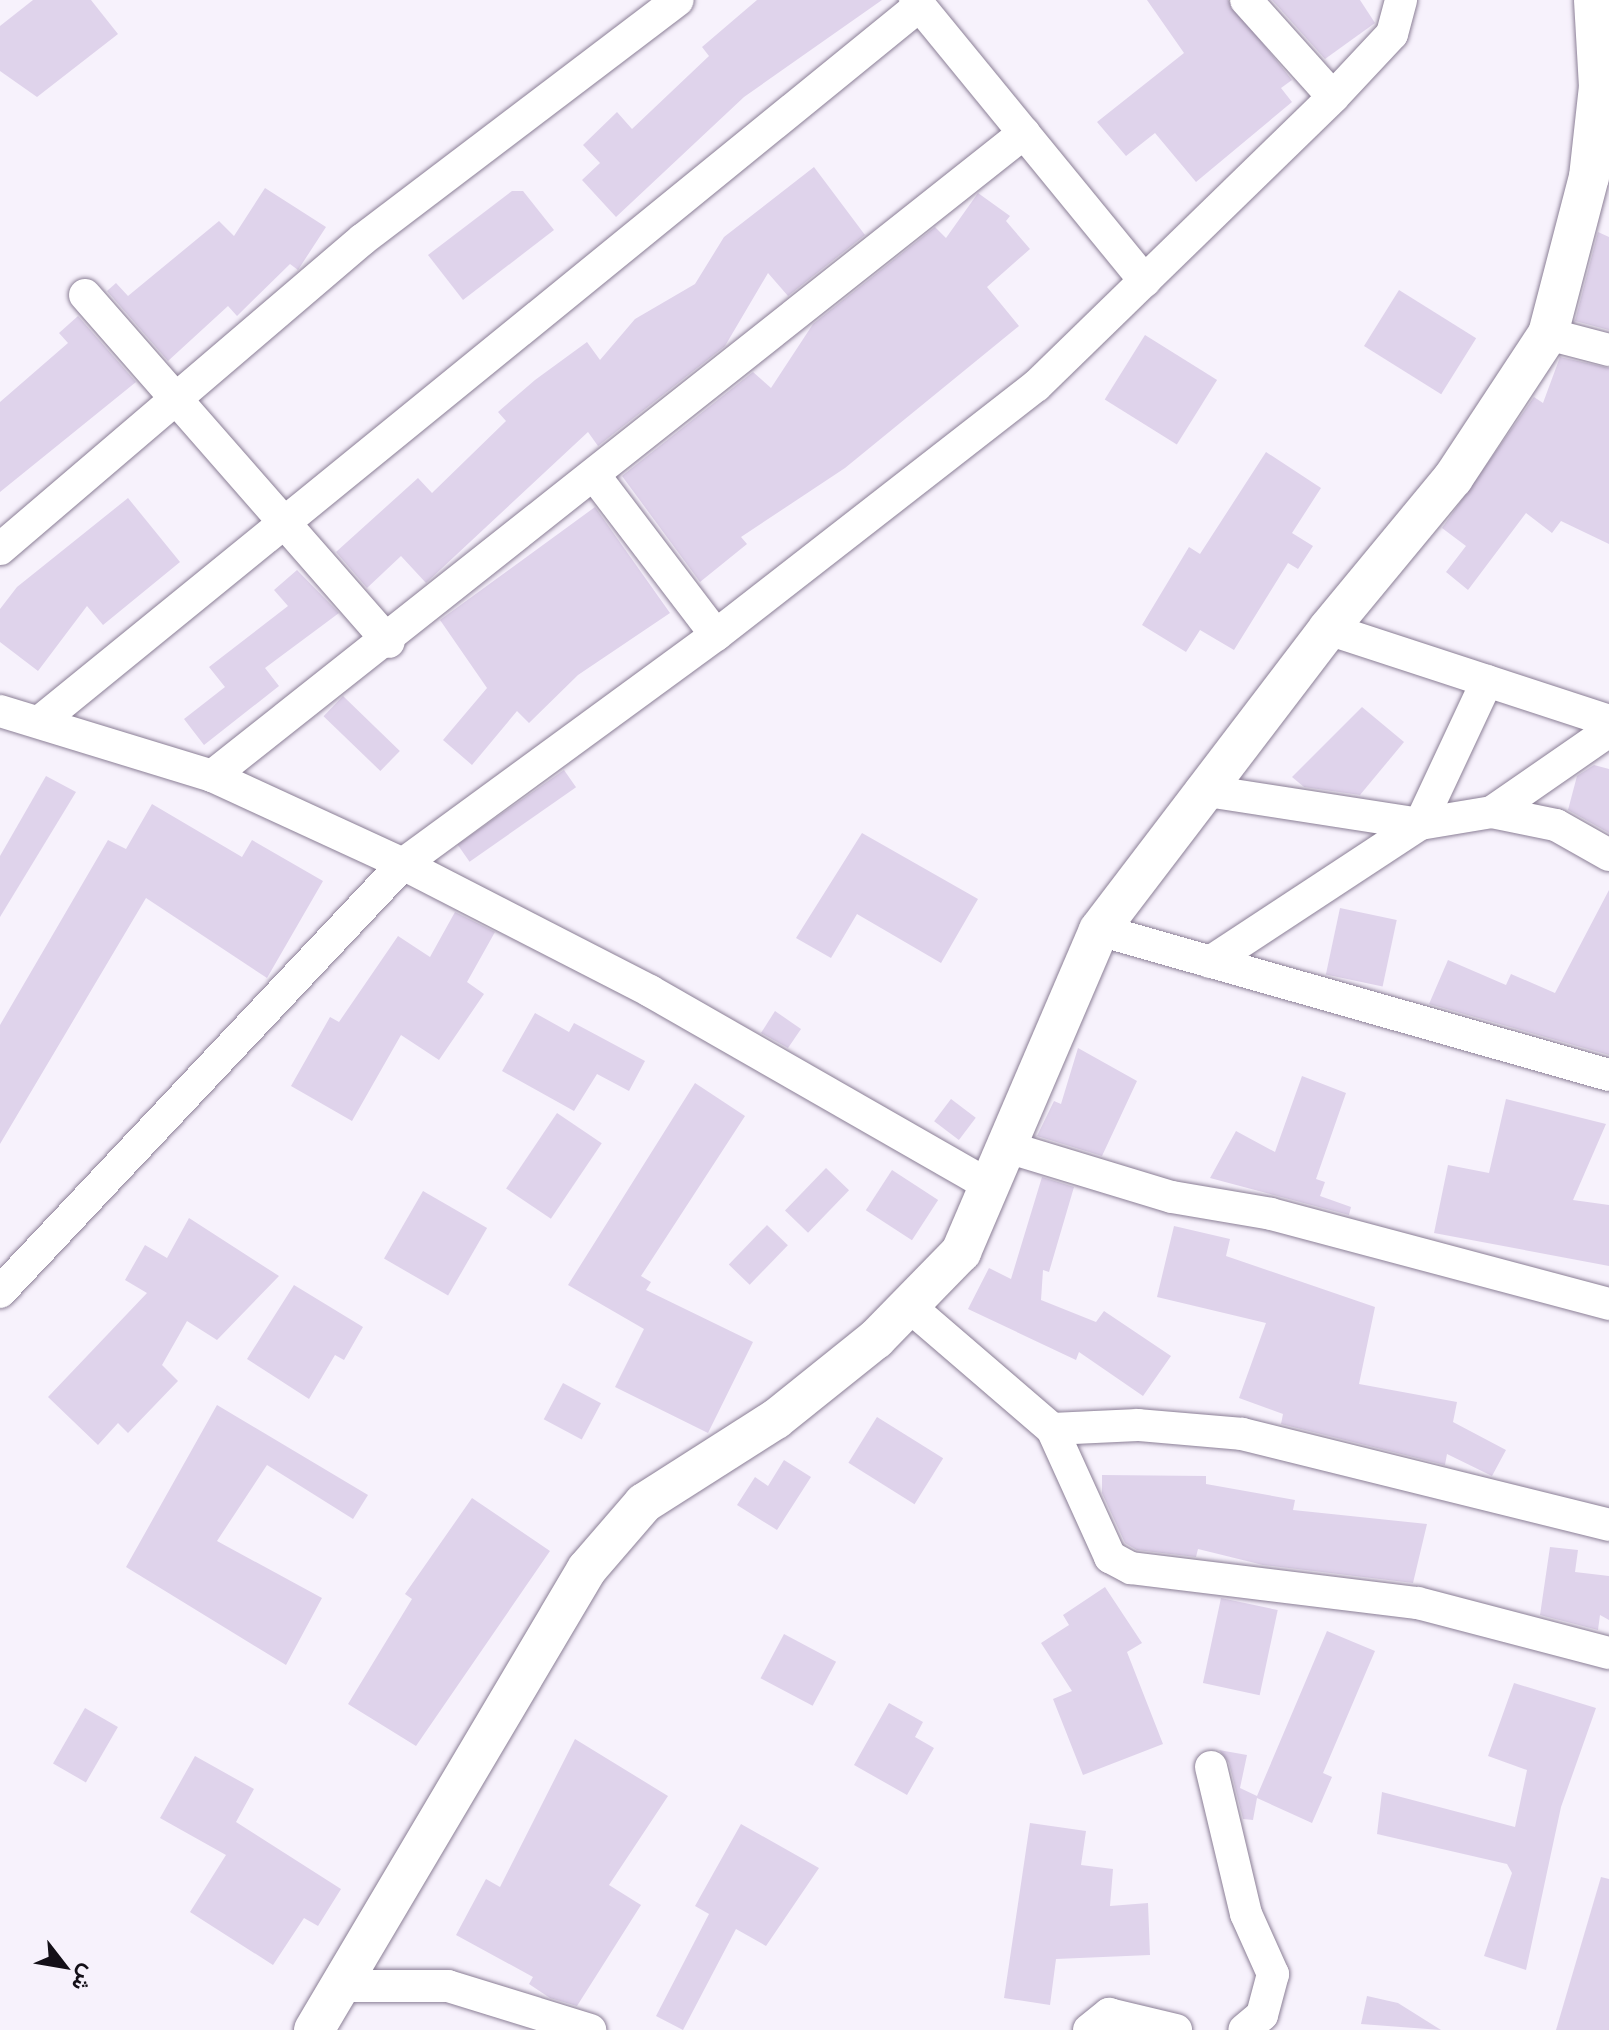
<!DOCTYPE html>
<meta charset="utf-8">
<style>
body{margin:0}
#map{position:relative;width:1609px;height:2030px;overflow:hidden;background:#f7f2fc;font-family:"PT Sans",Vazirmatn,sans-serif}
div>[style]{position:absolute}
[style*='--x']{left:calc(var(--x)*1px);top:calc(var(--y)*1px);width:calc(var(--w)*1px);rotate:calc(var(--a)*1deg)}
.building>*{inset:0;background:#dfd3eb;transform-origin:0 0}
.roads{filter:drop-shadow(0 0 2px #8b7f96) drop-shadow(0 0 2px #8b7f96)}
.minor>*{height:32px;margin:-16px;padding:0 16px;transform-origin:16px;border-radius:16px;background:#fff}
.tertiary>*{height:40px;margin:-20px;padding:0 20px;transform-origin:20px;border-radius:20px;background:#fff}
span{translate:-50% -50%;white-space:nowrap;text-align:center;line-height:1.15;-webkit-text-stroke:6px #f7f2fc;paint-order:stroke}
.north{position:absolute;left:24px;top:1926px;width:80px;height:80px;-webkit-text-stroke:6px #f7f2fc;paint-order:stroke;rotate:121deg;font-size:22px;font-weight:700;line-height:32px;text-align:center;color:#141018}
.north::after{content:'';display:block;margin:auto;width:28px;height:36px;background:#141018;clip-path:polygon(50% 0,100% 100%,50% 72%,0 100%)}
</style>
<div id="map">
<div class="building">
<i style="clip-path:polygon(33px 0,91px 0,118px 34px,37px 97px,0 71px,0 26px)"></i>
<i style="clip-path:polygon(757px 0,882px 0,744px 97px,616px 217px,582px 180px,600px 163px,583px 145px,617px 112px,632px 129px,709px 56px,702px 47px)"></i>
<i style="clip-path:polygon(1147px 0,1228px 0,1292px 80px,1281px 88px,1292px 102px,1196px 182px,1155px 133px,1126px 156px,1097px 122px,1184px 53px)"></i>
<i style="clip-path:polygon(1272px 0,1360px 0,1375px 23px,1325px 59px)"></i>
<i style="clip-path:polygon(814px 167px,865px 235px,788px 296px,768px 273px,725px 346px,598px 446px,588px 432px,426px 583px,401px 556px,367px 588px,336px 552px,418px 478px,432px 493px,506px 421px,498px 412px,535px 380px,587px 342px,600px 360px,635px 319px,695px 284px,724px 237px)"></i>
<i style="clip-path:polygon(265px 188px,326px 227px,298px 270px,290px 264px,237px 316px,228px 306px,168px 361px,107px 291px,116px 283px,128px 296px,219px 221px,234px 236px)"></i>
<i style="clip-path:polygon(512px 191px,523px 191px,554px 230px,463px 300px,428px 255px)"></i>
<i style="clip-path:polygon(978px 193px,1010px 216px,1006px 221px,1030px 249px,987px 287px,1019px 326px,845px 468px,741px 537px,747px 544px,700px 582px,622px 476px,753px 372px,771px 388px,813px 324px,935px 227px,946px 238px)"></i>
<i style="clip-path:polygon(1598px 232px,1609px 237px,1609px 330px,1575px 321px)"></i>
<i style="left:1399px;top:290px;width:91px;height:66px;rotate:32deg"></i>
<i style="clip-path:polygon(78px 316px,136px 382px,0 492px,0 402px,68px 343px,59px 333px)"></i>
<i style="left:1145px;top:335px;width:85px;height:76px;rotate:32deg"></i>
<i style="clip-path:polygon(1560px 357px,1609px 368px,1609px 544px,1561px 521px,1552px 533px,1526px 513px,1468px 590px,1446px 572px,1466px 546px,1442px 528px,1534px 397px,1543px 403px)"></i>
<i style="clip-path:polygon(1266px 452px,1321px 488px,1292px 533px,1313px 546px,1298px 569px,1288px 563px,1234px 650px,1200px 630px,1186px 652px,1142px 625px,1189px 547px,1200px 554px)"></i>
<i style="clip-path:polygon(128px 498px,180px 562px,103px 625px,87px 606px,38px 671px,0 642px,0 609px,17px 587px)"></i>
<i style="clip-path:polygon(595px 507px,670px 613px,578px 675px,529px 723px,517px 711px,472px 765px,443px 740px,487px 688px,440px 620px)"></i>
<i style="clip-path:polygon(297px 570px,339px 613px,265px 668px,279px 686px,204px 745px,184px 719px,225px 687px,209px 667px,288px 606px,274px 590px)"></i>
<i style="left:343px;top:696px;width:79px;height:28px;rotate:44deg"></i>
<i style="clip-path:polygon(1362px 707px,1404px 742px,1360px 795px,1304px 787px,1292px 777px)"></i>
<i style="clip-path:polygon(1594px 765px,1609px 769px,1609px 833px,1568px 810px,1577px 776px)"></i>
<i style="left:564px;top:770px;width:21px;height:130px;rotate:55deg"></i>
<i style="clip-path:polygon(46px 776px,76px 792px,0 917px,0 856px)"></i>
<i style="clip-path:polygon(152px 804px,242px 857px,252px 840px,323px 881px,267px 978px,146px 898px,0 1144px,0 1025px,108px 840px,126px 849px)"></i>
<i style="clip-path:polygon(862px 833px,978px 899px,941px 963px,857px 914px,831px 958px,796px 938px)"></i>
<i style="clip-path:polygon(1609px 890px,1609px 1055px,1429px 1004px,1448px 960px,1506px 985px,1511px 974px,1555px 993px)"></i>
<i style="left:1340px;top:908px;width:58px;height:68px;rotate:12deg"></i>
<i style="clip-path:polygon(455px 912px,495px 932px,467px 982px,484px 994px,439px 1060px,401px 1035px,352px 1121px,291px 1086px,330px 1017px,339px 1022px,398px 936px,430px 957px)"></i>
<i style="clip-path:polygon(775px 1011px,801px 1029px,788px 1048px,761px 1033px)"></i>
<i style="clip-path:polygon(535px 1013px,569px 1032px,574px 1023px,645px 1061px,629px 1091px,597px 1074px,574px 1111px,502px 1071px)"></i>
<i style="clip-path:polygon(1078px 1048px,1137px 1081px,1102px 1156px,1037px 1136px,1054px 1101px,1061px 1104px)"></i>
<i style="clip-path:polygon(1302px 1076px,1346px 1093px,1316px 1179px,1325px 1182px,1320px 1196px,1351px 1207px,1349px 1215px,1210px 1178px,1236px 1131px,1275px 1152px)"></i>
<i style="clip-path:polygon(695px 1083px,745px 1116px,641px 1276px,651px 1282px,646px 1290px,753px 1342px,708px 1433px,615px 1387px,644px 1329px,568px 1285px)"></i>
<i style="left:951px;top:1099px;width:31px;height:28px;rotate:37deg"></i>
<i style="clip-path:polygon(1506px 1099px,1606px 1124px,1573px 1200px,1609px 1205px,1609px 1266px,1434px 1233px,1448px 1165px,1489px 1173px)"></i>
<i style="left:557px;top:1113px;width:54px;height:91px;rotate:34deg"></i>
<i style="left:826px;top:1168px;width:32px;height:59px;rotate:44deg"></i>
<i style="left:892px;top:1170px;width:55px;height:48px;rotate:33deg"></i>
<i style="clip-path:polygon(1042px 1177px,1074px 1187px,1049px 1272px,1043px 1270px,1041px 1300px,1096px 1322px,1104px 1311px,1171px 1356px,1143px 1396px,1079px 1352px,1076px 1360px,968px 1309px,989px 1268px,1011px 1279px)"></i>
<i style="left:423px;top:1191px;width:74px;height:78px;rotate:30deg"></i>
<i style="clip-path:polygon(189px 1218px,279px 1276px,217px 1340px,187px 1321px,162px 1365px,178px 1381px,128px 1433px,118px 1423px,98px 1445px,48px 1397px,147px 1293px,125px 1280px,145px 1245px,167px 1258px)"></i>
<i style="left:767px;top:1225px;width:29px;height:55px;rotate:44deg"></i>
<i style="clip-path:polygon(1174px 1226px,1230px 1239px,1226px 1256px,1375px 1307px,1359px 1384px,1457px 1402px,1453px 1422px,1506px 1450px,1492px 1476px,1447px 1454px,1445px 1465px,1281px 1424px,1283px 1414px,1239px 1398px,1266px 1323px,1157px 1297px)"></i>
<i style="clip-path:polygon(294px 1285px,363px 1327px,344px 1360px,335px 1355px,309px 1399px,247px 1359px)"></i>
<i style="left:563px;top:1383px;width:43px;height:41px;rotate:28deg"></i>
<i style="clip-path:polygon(217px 1405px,368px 1495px,353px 1519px,267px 1465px,217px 1541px,322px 1598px,286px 1665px,126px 1567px)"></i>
<i style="left:877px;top:1417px;width:78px;height:54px;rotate:32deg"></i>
<i style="clip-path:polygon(784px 1460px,811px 1477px,777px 1530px,737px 1505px,755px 1477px,768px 1486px)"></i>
<i style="clip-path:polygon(1102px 1475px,1206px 1476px,1206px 1484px,1295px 1500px,1293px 1510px,1427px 1524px,1413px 1583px,1263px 1565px,1198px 1549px,1196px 1557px,1137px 1550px,1125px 1543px,1102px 1493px)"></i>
<i style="clip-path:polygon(472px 1498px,550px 1551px,416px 1746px,348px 1704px,412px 1599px,405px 1594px)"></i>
<i style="clip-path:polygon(1550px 1547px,1578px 1550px,1575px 1572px,1609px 1576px,1609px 1620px,1600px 1615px,1598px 1630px,1540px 1615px)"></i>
<i style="clip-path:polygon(1105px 1587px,1142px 1643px,1127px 1652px,1163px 1744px,1083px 1775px,1053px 1699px,1072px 1691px,1041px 1643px,1069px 1625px,1063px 1615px)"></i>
<i style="left:1221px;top:1598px;width:58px;height:87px;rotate:12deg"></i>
<i style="clip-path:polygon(1327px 1631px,1375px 1651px,1323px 1773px,1332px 1777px,1312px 1823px,1257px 1798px,1253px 1820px,1243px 1819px,1229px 1763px,1219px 1750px,1247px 1755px,1240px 1788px,1257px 1796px)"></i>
<i style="left:784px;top:1634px;width:59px;height:50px;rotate:28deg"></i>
<i style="clip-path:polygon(1514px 1683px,1596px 1708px,1561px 1807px,1526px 1970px,1484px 1956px,1512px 1873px,1507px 1864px,1377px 1834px,1382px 1792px,1515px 1827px,1527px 1770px,1488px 1756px)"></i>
<i style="clip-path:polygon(889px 1703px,923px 1722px,915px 1737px,934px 1748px,907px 1795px,854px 1765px)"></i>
<i style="left:85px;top:1708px;width:38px;height:64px;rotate:30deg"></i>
<i style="clip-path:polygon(575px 1739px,668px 1796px,609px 1885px,641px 1905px,577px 2006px,550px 1998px,529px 1984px,533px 1977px,456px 1935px,486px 1879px,500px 1887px)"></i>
<i style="clip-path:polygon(195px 1756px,254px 1789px,236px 1822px,341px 1889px,318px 1926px,304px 1918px,273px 1965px,190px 1912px,226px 1855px,160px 1818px)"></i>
<i style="clip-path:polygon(1030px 1823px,1086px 1831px,1081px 1865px,1113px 1869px,1110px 1906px,1148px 1903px,1150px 1955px,1056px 1959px,1050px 2005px,1004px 1998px)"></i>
<i style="clip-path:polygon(741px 1824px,819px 1868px,766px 1946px,736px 1929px,683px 2030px,656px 2016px,709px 1914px,695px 1906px)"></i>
<i style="clip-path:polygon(1601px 1877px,1609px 1879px,1609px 2030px,1556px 2030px)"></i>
<i style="clip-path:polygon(1367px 1996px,1398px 2003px,1441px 2030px,1361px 2024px)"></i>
</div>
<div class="roads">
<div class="minor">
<i style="--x:915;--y:0;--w:363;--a:50.7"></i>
<i style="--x:1246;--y:0;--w:130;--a:48.1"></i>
<i style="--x:85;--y:295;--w:461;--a:48.8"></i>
<i style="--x:1548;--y:334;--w:63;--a:14.7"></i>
<i style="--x:594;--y:475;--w:201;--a:52.7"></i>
<i style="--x:0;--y:549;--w:477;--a:-40.5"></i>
<i style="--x:363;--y:239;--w:395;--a:-37.2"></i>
<i style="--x:1328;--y:629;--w:296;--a:18.1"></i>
<i style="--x:0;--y:711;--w:222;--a:17"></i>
<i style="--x:212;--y:776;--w:210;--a:24.7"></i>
<i style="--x:403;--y:864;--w:278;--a:27.2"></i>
<i style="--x:650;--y:991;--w:394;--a:29.8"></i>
<i style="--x:43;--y:719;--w:1129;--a:-39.14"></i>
<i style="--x:212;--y:776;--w:1036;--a:-38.37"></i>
<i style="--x:1201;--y:790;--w:222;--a:8.8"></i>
<i style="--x:1420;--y:824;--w:73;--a:-9.5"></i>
<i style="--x:1492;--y:812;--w:65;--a:11.5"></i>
<i style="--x:1556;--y:825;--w:61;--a:29.5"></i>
<i style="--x:1492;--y:812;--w:142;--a:-34.7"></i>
<i style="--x:1099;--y:930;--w:530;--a:15.87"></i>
<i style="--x:1210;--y:962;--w:251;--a:-33.3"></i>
<i style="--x:1420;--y:824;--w:158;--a:-64.9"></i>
<i style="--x:1007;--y:1147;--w:172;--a:16.9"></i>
<i style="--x:1172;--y:1197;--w:100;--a:9.7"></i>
<i style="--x:1271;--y:1214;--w:350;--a:14.9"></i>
<i style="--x:0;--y:1292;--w:588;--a:-46.72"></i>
<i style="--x:403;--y:864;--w:388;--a:-36.2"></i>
<i style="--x:716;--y:635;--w:405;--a:-37.9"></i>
<i style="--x:1036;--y:386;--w:414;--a:-44.2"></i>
<i style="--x:1333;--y:97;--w:86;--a:-46.9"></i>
<i style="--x:1392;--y:34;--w:35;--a:-75"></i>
<i style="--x:909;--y:1306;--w:189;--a:40.7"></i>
<i style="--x:1052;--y:1429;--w:86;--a:-2.7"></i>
<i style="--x:1138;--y:1425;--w:104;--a:4.9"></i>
<i style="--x:1242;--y:1434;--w:378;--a:13.9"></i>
<i style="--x:1052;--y:1429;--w:141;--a:65.6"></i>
<i style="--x:1110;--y:1557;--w:24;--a:28"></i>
<i style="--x:1131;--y:1568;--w:289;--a:7"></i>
<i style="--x:1418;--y:1603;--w:197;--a:14.7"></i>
<i style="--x:1211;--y:1767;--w:151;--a:76.6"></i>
<i style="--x:1246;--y:1914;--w:66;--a:65.8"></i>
<i style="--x:1273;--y:1974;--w:42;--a:105"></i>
<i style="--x:1262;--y:2015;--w:23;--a:140"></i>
<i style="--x:341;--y:1986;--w:107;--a:0"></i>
<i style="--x:448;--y:1986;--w:149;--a:17.2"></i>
<i style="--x:1089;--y:2030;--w:26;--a:-39"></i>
<i style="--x:1109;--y:2014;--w:69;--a:13.4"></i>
</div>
<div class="tertiary">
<i style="--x:314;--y:2030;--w:536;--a:-59.37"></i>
<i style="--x:587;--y:1569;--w:87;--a:-49.2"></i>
<i style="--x:644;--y:1503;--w:156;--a:-32.5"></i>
<i style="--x:776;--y:1419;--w:128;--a:-38.7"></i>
<i style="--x:876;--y:1339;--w:122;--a:-45.7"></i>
<i style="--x:961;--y:1252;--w:350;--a:-66.8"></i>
<i style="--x:1099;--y:930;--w:378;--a:-52.7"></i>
<i style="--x:1328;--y:629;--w:196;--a:-50.4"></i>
<i style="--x:1453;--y:478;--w:173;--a:-56.6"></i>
<i style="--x:1548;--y:334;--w:162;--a:-75.4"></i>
<i style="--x:1589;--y:177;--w:91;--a:-83.7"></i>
<i style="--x:1599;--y:87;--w:87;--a:-93.3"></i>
</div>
</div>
<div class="north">ش</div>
</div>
